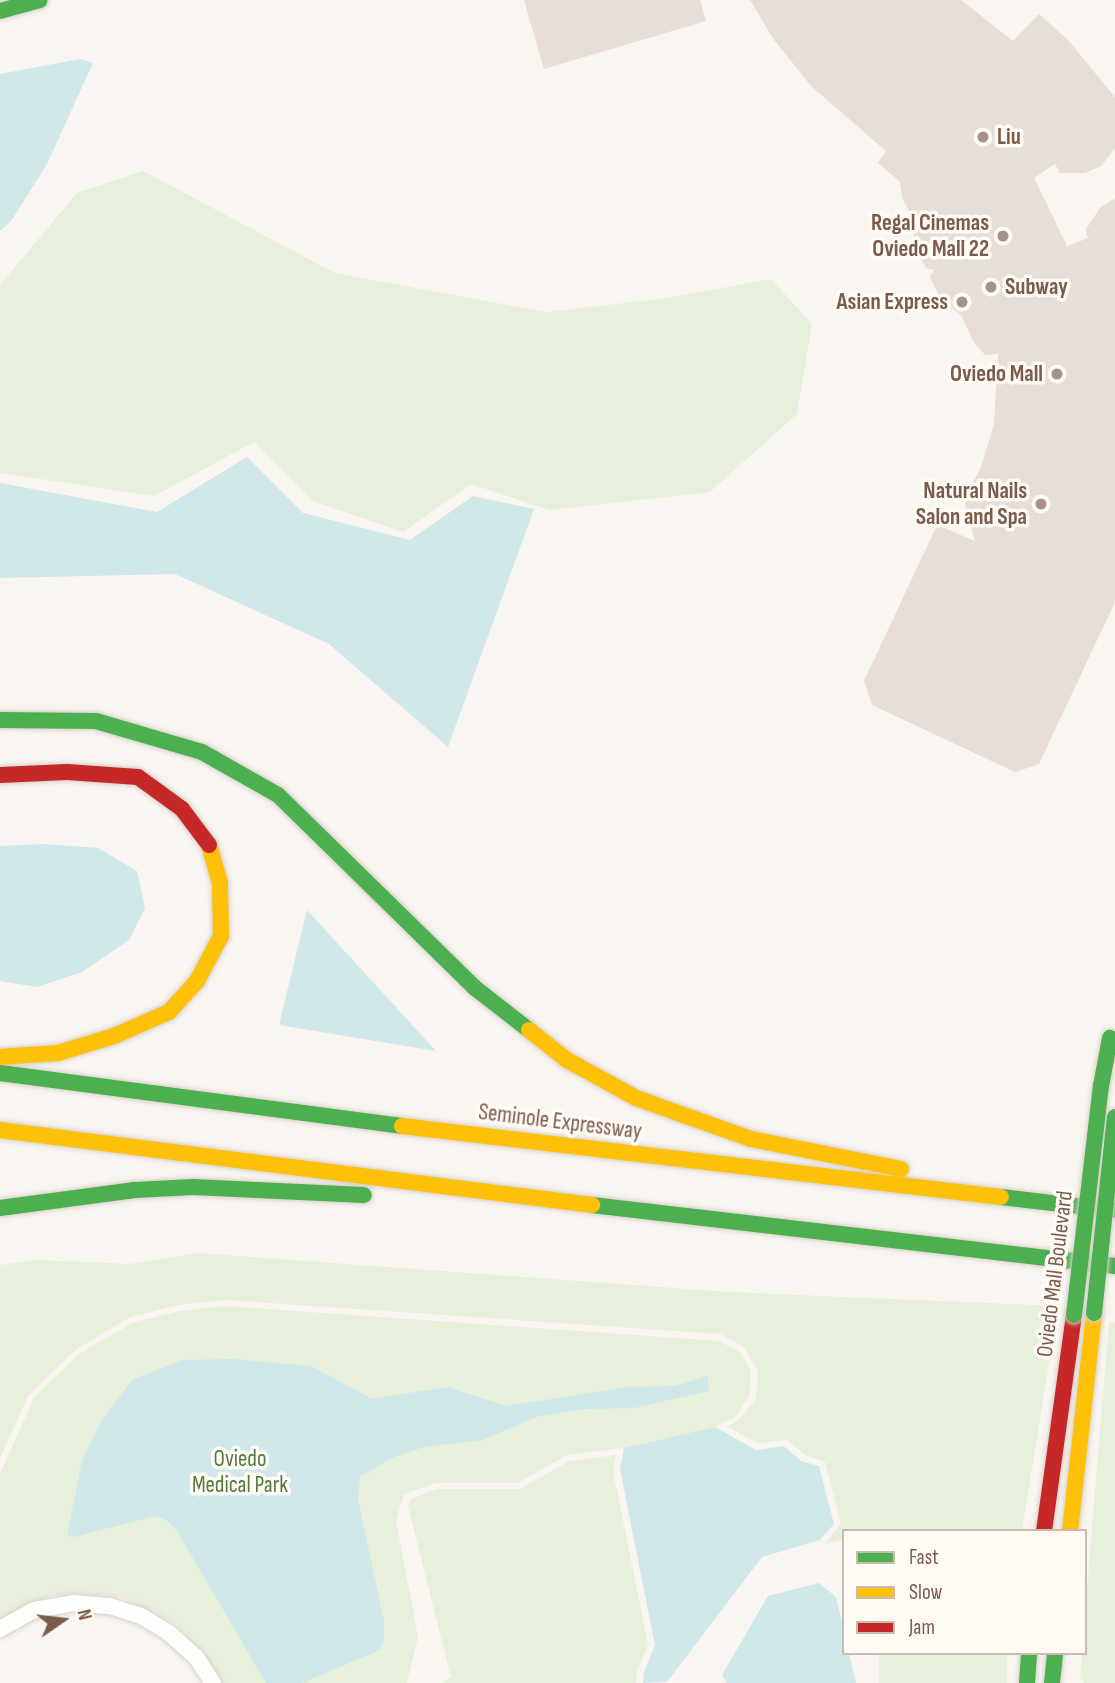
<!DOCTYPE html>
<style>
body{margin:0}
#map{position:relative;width:1115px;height:1683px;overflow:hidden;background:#f9f5f0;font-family:"Sofia Sans Condensed",sans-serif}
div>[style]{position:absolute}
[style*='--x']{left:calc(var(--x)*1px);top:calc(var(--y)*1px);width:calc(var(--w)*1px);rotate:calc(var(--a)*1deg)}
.green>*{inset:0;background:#e7f0db;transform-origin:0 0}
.water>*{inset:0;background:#d0e8ea}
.building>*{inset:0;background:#e6ded7}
.roads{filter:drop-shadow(0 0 2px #d7d1cb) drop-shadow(0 0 2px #d7d1cb)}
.street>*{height:16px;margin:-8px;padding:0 8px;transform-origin:8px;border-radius:8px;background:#fefefd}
.fast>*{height:16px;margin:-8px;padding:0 8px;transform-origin:8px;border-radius:8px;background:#4caf50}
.slow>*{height:16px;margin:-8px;padding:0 8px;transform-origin:8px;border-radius:8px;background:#ffc107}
.jam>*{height:16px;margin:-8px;padding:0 8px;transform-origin:8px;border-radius:8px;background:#c62828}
.bridges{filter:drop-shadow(0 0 2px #d9d2cb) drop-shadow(0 0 2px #d9d2cb)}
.fast-bridge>*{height:16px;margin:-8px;padding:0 8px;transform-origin:8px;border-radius:8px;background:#4caf50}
.dots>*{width:19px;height:19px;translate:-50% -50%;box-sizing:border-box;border:4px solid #fffaf3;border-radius:50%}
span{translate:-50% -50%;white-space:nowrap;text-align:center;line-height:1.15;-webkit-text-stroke:7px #fffaf3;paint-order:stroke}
.poi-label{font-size:23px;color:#7a5c4d;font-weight:700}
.left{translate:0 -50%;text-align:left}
.right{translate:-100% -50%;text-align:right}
.street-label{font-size:23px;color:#7a5c4d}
.park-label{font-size:23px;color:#537a41}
.legend{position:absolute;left:842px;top:1529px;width:245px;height:126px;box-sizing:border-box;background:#fffaf3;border:2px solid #cabbb1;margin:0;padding:9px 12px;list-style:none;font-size:21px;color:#7a5c4d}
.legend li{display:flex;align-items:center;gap:14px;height:35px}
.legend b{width:35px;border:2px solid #cabbb1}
.north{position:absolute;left:28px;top:1585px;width:70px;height:70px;-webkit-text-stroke:5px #fffaf3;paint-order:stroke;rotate:76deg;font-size:19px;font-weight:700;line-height:28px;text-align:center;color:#7a5c4d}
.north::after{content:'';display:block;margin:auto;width:24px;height:32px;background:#7a5c4d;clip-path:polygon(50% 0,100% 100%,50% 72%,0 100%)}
</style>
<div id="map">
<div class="green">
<i style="clip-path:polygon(143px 171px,335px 273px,545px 312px,661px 299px,771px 279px,812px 324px,797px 414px,710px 492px,550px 510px,471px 484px,403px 532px,313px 501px,254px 442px,154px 496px,0 473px,0 285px,77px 193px)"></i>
<i style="clip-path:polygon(197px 1253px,729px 1292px,1058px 1306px,1022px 1531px,844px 1531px,844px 1539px,825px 1544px,841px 1524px,825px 1462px,805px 1455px,787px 1440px,758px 1443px,727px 1427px,740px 1419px,756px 1398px,758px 1370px,744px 1347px,720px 1334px,226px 1300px,179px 1305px,130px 1317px,75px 1350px,28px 1396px,0 1458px,0 1265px,36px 1260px,129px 1264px)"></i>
<i style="clip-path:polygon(225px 1306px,719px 1341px,740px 1352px,751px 1371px,749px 1396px,735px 1417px,715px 1427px,624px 1448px,567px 1455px,518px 1483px,436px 1483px,404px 1494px,396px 1521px,418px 1637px,407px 1683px,223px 1683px,205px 1654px,173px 1622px,122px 1597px,77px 1593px,51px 1596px,22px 1606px,0 1619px,0 1474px,34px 1398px,79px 1354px,134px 1322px,180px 1311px)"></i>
<i style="clip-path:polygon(1109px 1322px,1115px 1323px,1115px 1683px,1084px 1683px,1080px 1677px,1082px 1653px,1085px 1653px,1085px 1613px)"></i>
<i style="clip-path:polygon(616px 1455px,613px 1471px,648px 1645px,637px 1672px,636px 1683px,442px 1683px,451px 1677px,408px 1506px,410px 1499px,437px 1489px,520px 1489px,569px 1461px)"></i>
<i style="left:879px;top:1653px;width:128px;height:31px"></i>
</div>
<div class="water">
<i style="clip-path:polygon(80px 59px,93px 63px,47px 164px,11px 221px,0 231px,0 74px)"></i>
<i style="clip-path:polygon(247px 457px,303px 513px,410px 540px,473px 496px,534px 509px,448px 747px,329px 644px,175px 574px,0 578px,0 483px,157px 512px)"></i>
<i style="clip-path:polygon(45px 844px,98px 848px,137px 871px,145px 908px,129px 940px,82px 972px,37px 987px,0 981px,0 846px)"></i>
<i style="clip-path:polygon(307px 910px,436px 1051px,279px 1025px)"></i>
<i style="clip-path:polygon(232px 1359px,311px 1366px,372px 1399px,447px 1387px,507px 1406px,628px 1387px,675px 1386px,707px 1376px,709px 1391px,634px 1408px,586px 1409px,539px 1416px,482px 1440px,424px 1447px,394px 1457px,360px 1477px,358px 1500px,384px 1621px,384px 1638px,380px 1650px,302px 1683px,266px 1683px,176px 1529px,166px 1520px,155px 1516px,74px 1537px,67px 1536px,82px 1461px,103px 1418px,132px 1380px,183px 1360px)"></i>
<i style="clip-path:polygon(715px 1427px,756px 1450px,784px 1446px,801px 1461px,819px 1466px,834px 1524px,820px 1540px,762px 1557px,667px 1682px,643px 1683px,644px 1672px,655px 1645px,620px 1469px,624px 1448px)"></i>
<i style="clip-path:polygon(819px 1583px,836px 1597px,844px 1631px,844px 1653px,849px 1653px,856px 1683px,727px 1683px,722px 1675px,768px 1596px)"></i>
</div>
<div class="building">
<i style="clip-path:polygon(524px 0,700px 0,706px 21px,544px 69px)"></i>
<i style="clip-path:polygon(750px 0,961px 0,1013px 41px,1039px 14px,1068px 40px,1115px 97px,1115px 148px,1101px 166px,1085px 173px,1060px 173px,1055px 164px,1034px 178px,1067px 246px,1088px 238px,1086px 229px,1100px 208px,1115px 198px,1115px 602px,1039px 764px,1015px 772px,872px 705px,864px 681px,937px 525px,975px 541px,964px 500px,981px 467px,994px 424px,998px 354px,985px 355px,973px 341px,961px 315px,941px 300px,930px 277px,934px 270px,926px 268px,913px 242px,914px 220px,902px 198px,900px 182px,878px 163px,886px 151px,812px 87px,774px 40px)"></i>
</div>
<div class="roads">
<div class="street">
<i style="--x:0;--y:1629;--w:39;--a:-29"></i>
<i style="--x:34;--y:1610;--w:40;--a:-10"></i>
<i style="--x:73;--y:1603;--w:37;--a:5"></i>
<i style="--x:110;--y:1606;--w:33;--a:18"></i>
<i style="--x:141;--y:1616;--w:33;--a:31"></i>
<i style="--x:169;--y:1633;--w:36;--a:42"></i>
<i style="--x:196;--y:1657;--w:31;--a:57"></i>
</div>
<div class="fast">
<i style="--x:0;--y:11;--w:41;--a:-15.4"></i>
<i style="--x:0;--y:720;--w:96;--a:0.6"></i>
<i style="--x:96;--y:721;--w:110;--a:16.3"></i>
<i style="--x:202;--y:752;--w:87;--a:29.5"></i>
<i style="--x:278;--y:795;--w:276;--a:44.4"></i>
<i style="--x:475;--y:988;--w:68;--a:37.9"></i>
<i style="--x:0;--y:1073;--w:405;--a:7.5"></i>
<i style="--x:1001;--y:1197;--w:112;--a:6.7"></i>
<i style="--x:592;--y:1205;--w:527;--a:6.65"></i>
<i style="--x:0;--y:1208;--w:136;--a:-7.6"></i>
<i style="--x:135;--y:1190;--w:58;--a:-3"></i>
<i style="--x:193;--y:1187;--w:171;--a:2.7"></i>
<i style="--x:1027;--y:1683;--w:30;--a:-86"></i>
<i style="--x:1052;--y:1683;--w:30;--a:-84"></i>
</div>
<div class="slow">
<i style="--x:529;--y:1030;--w:48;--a:38.3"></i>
<i style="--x:567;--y:1060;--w:79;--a:28.8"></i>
<i style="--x:636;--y:1098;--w:122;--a:19.6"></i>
<i style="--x:751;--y:1139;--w:153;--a:11.3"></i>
<i style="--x:0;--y:1057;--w:58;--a:-3.9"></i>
<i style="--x:58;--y:1053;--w:59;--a:-16.9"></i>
<i style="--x:114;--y:1036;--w:60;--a:-23.6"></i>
<i style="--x:169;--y:1012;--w:42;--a:-47.9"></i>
<i style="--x:197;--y:981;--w:51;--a:-61.9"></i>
<i style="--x:221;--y:936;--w:53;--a:-91.1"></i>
<i style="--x:220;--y:883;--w:40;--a:-106"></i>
<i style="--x:402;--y:1126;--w:603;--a:6.76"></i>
<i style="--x:0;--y:1130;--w:597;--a:7.22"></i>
<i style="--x:1070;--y:1531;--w:219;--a:-83.7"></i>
</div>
<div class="jam">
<i style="--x:0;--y:775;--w:67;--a:-2.6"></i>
<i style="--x:67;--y:772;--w:71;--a:4"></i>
<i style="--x:138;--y:777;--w:54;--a:36"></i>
<i style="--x:182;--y:809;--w:45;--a:53.1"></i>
<i style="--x:1044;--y:1531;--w:218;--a:-82.1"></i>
</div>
</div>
<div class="bridges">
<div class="fast-bridge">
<i style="--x:1094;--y:1313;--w:197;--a:-83.9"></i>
<i style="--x:1074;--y:1315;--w:231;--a:-83.3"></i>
<i style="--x:1101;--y:1086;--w:49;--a:-79.4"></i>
</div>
</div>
<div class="dots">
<i style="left:983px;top:137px;background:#a69286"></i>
<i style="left:1003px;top:236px;background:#a69286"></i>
<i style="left:991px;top:287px;background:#a69286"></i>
<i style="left:962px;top:302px;background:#a69286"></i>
<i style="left:1057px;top:374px;background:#a69286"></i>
<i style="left:1041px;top:504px;background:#a69286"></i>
</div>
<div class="poi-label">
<span class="left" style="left:997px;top:137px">Liu</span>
<span class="right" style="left:989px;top:236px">Regal Cinemas<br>Oviedo Mall 22</span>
<span class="left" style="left:1005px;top:287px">Subway</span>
<span class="right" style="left:948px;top:302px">Asian Express</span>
<span class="right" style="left:1043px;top:374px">Oviedo Mall</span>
<span class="right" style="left:1027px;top:504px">Natural Nails<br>Salon and Spa</span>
</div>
<div class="street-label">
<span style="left:560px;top:1122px;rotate:7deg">Seminole Expressway</span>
<span style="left:1055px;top:1274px;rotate:-83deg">Oviedo Mall Boulevard</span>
</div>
<div class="park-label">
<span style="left:240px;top:1472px">Oviedo<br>Medical Park</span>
</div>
<ul class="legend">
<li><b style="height:9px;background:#4caf50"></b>Fast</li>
<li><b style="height:9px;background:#ffc107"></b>Slow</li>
<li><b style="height:9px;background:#c62828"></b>Jam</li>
</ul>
<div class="north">N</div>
</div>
